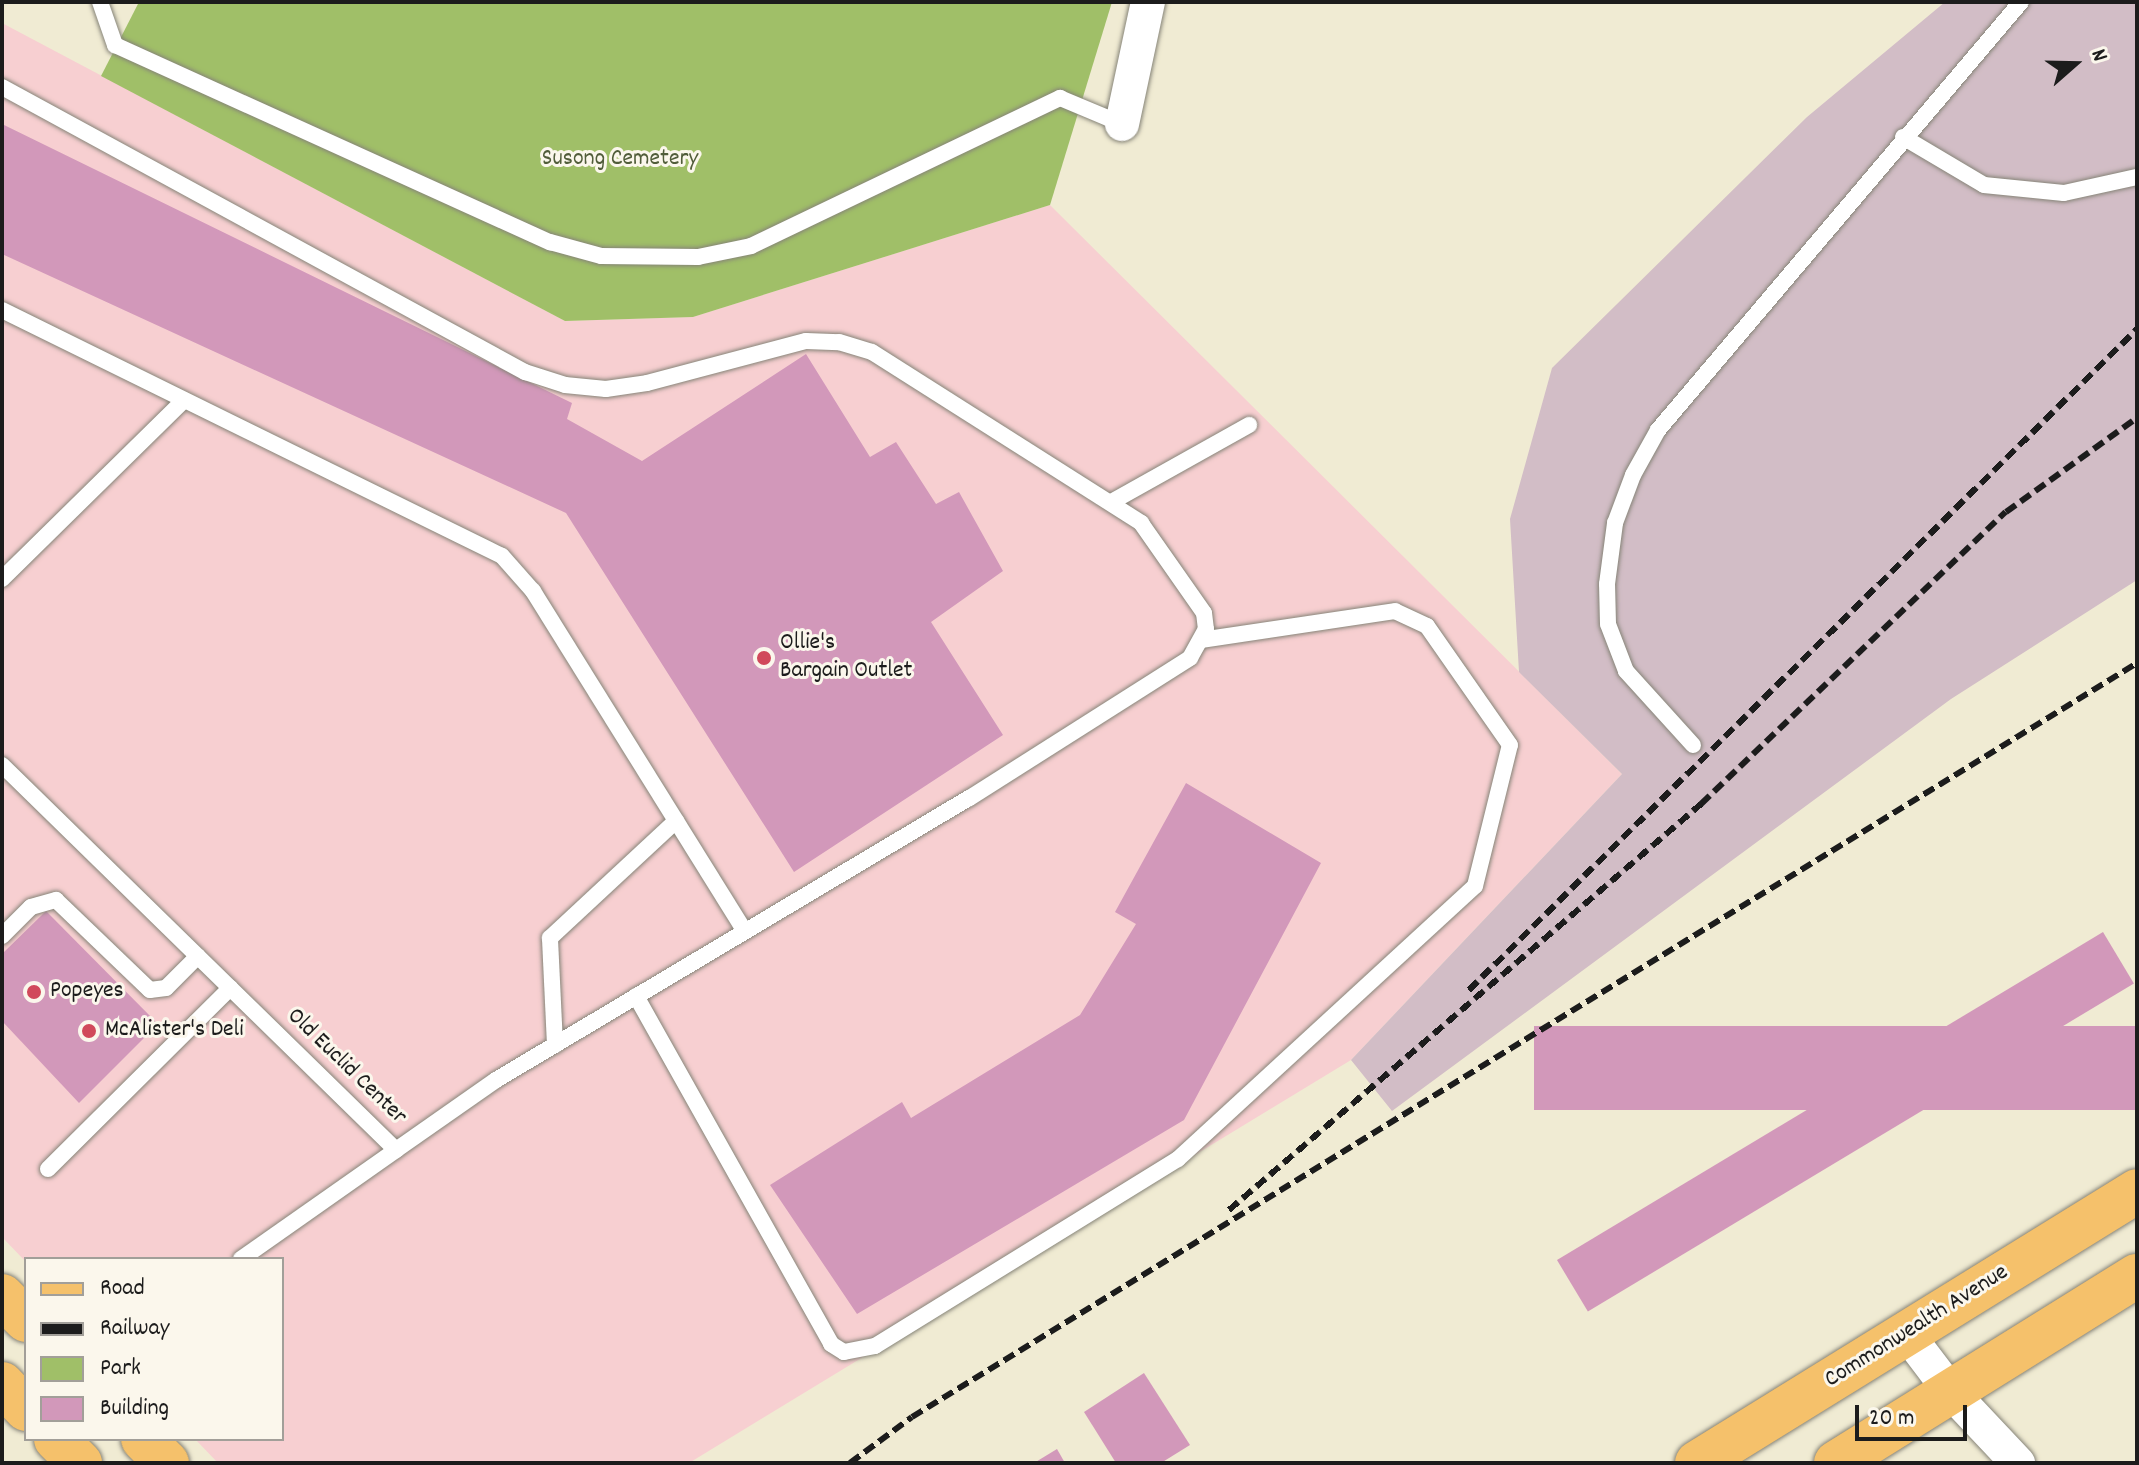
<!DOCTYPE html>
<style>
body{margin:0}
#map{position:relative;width:2139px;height:1465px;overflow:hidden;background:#f0ebd3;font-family:Dekko,sans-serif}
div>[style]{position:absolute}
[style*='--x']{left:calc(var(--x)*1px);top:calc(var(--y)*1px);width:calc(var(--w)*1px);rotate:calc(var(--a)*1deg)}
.built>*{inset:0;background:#f7cfd1}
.industrial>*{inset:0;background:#d2bdc6}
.green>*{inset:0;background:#a0bf68}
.building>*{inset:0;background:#d298ba;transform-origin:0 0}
.roads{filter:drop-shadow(0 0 2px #868478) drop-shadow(0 0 2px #868478)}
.lane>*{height:16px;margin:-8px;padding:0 8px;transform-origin:8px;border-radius:8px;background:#fff}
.street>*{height:34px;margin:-17px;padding:0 17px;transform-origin:17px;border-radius:17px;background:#fff}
.primary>*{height:44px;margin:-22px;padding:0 22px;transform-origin:22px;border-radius:22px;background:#f5c16b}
.highway>*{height:44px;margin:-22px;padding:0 22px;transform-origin:22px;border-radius:22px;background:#f5c16b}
.rail>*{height:6px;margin-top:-3px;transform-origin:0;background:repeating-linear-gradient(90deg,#1c1c1c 0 12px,transparent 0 18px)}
.dots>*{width:22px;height:22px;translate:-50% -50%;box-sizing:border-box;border:4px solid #fbf7ec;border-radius:50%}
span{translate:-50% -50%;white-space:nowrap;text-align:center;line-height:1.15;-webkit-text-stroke:6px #fbf7ec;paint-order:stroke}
.park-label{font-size:24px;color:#515d3a}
.poi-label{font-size:24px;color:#1c1c1c}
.left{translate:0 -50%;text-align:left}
.street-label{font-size:24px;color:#1c1c1c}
.frame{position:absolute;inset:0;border:4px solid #1c1c1c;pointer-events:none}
.legend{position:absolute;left:24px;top:1257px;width:260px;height:184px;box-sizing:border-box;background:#fbf7ec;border:2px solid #a29f99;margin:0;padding:10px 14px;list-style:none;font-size:24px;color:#1c1c1c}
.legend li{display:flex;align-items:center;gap:16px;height:40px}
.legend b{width:40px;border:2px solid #a29f99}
.north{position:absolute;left:2035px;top:24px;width:80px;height:80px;-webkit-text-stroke:6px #fbf7ec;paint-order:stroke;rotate:70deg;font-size:22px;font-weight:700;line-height:32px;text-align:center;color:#1c1c1c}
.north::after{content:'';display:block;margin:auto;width:28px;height:36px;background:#1c1c1c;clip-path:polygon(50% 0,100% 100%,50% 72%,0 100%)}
.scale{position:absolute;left:1855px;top:1405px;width:112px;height:36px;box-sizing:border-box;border:4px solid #1c1c1c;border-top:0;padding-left:10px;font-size:24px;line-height:28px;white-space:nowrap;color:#1c1c1c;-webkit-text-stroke:6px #fbf7ec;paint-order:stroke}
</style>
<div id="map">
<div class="built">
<i style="clip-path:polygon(2px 23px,565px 321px,693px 317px,1050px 205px,1622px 774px,1351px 1060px,689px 1463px,218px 1463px,195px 1439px,282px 1439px,282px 1259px,26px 1262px,2px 1237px)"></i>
</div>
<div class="industrial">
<i style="clip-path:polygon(1945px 2px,2137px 2px,2137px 580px,1951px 699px,1392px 1111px,1351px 1060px,1622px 774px,1519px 672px,1510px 519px,1552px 368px,1807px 117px)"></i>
</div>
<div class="green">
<i style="clip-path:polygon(139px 2px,1112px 2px,1050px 205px,693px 317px,565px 321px,101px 76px)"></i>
</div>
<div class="building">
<i style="clip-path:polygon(2px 124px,572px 403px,567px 419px,642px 461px,806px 354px,870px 457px,896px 442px,936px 504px,959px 492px,1003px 571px,931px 622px,1003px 735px,794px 872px,566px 513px,2px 254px)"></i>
<i style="clip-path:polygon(1186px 783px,1321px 863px,1184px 1120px,857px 1314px,770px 1185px,902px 1102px,911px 1118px,1080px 1015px,1136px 924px,1115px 912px)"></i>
<i style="clip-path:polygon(46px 911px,158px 1024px,79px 1103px,2px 1021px,2px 954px)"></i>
<i style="left:2103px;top:932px;width:60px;height:637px;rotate:59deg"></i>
<i style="left:2137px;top:1026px;width:84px;height:603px;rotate:90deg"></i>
<i style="clip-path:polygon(1144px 1373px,1190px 1445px,1161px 1463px,1116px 1463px,1084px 1412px)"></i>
<i style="clip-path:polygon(1057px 1449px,1065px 1463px,1034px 1463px)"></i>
</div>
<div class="roads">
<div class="lane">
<i style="--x:100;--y:2;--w:46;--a:70.8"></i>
<i style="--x:115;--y:45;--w:478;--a:24.4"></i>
<i style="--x:550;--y:242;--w:53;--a:15.4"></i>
<i style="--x:601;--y:256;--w:97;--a:0.6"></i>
<i style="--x:698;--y:257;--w:54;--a:-11.7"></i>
<i style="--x:751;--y:246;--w:343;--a:-25.6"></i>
<i style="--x:1060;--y:98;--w:67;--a:22.8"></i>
<i style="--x:2;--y:87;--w:596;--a:28.59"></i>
<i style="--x:525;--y:372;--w:42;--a:18"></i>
<i style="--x:565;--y:385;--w:41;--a:5.6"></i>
<i style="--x:606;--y:389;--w:41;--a:-8.3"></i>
<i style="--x:647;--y:383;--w:164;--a:-14.8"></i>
<i style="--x:806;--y:341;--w:33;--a:2"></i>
<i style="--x:839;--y:342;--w:34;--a:17"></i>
<i style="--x:872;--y:352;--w:319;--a:32.4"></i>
<i style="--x:1141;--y:523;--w:110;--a:55"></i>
<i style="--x:1204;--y:613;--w:16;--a:83"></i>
<i style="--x:1206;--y:629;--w:33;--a:119"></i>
<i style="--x:1190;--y:658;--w:262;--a:147.6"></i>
<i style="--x:969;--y:798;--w:551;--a:149.2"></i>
<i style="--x:496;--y:1080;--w:122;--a:145"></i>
<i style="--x:396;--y:1150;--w:551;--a:-135.66"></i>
<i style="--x:1903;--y:137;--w:94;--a:30.7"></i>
<i style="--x:1984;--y:185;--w:80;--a:5.7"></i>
<i style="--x:2064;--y:193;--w:75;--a:-12.4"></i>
<i style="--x:2;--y:310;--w:557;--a:26.2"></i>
<i style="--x:502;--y:556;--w:47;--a:48.5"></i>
<i style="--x:533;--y:591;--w:399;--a:58.1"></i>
<i style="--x:1113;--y:501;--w:156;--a:-29.2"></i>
<i style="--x:2;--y:579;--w:255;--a:-44.5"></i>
<i style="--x:1693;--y:745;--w:100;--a:-132.2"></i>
<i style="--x:1626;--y:671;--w:50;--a:-111"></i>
<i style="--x:1608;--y:624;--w:40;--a:-91.4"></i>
<i style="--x:1607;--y:584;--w:62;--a:-82.5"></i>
<i style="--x:1615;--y:523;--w:51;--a:-69.4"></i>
<i style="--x:1633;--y:475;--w:51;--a:-60.9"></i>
<i style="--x:1658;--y:430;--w:561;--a:-49.7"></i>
<i style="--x:2;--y:936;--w:41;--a:-45"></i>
<i style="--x:31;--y:907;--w:26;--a:-16"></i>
<i style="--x:56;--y:900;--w:130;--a:43.8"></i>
<i style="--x:150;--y:990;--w:16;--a:-7"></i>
<i style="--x:166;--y:988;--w:45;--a:-45"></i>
<i style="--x:636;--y:996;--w:399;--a:60.7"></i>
<i style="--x:831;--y:1344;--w:15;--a:32"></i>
<i style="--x:844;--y:1352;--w:32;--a:-11"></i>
<i style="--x:875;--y:1346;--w:356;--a:-31.7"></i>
<i style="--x:1178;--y:1159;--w:403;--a:-42.6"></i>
<i style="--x:1475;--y:886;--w:145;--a:-76.1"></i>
<i style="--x:1510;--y:745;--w:145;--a:-124.9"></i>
<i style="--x:1427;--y:626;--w:35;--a:-155"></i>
<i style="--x:1395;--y:611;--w:195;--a:171.5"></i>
<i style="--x:555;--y:1045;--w:107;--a:-92.7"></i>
<i style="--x:550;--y:938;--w:172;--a:-42.9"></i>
<i style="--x:48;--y:1169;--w:257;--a:-44.8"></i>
<i style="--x:241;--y:1259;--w:189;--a:-35.1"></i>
</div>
<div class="street">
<i style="--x:1122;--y:124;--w:125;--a:-78"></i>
<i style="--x:1907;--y:1334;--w:73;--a:52.8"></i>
<i style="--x:1951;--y:1392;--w:98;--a:46.7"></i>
</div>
<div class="primary">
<i style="--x:2;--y:1296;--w:34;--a:45"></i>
<i style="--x:2;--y:1384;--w:35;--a:46"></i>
<i style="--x:56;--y:1439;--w:34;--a:45"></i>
<i style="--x:143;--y:1439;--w:34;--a:45"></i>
</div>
<div class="highway">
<i style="--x:1697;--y:1463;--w:517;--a:-31.72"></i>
<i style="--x:1836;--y:1463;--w:354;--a:-31.9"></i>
</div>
</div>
<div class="rail">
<i style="--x:1469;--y:990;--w:940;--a:-44.7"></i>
<i style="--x:1229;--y:1210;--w:623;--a:-40.7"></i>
<i style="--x:1701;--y:804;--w:422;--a:-43.8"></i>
<i style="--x:2006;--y:512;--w:161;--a:-35.7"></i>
<i style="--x:850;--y:1463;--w:77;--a:-36.6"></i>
<i style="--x:912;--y:1417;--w:1438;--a:-31.61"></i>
</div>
<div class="dots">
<i style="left:764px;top:658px;background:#d1495b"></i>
<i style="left:34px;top:992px;background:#d1495b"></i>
<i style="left:89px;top:1031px;background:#d1495b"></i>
</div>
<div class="park-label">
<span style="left:620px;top:160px">Susong Cemetery</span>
</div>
<div class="poi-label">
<span class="left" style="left:780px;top:658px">Ollie's<br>Bargain Outlet</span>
<span class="left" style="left:50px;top:992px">Popeyes</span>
<span class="left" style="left:105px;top:1031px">McAlister's Deli</span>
</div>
<div class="street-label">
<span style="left:346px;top:1067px;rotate:44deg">Old Euclid Center</span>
<span style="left:1917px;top:1327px;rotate:-32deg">Commonwealth Avenue</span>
</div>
<div class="frame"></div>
<ul class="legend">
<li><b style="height:10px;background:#f5c16b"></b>Road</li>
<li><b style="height:10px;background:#1c1c1c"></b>Railway</li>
<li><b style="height:22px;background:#a0bf68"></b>Park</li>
<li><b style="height:22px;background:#d298ba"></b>Building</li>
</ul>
<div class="north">N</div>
<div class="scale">20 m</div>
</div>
